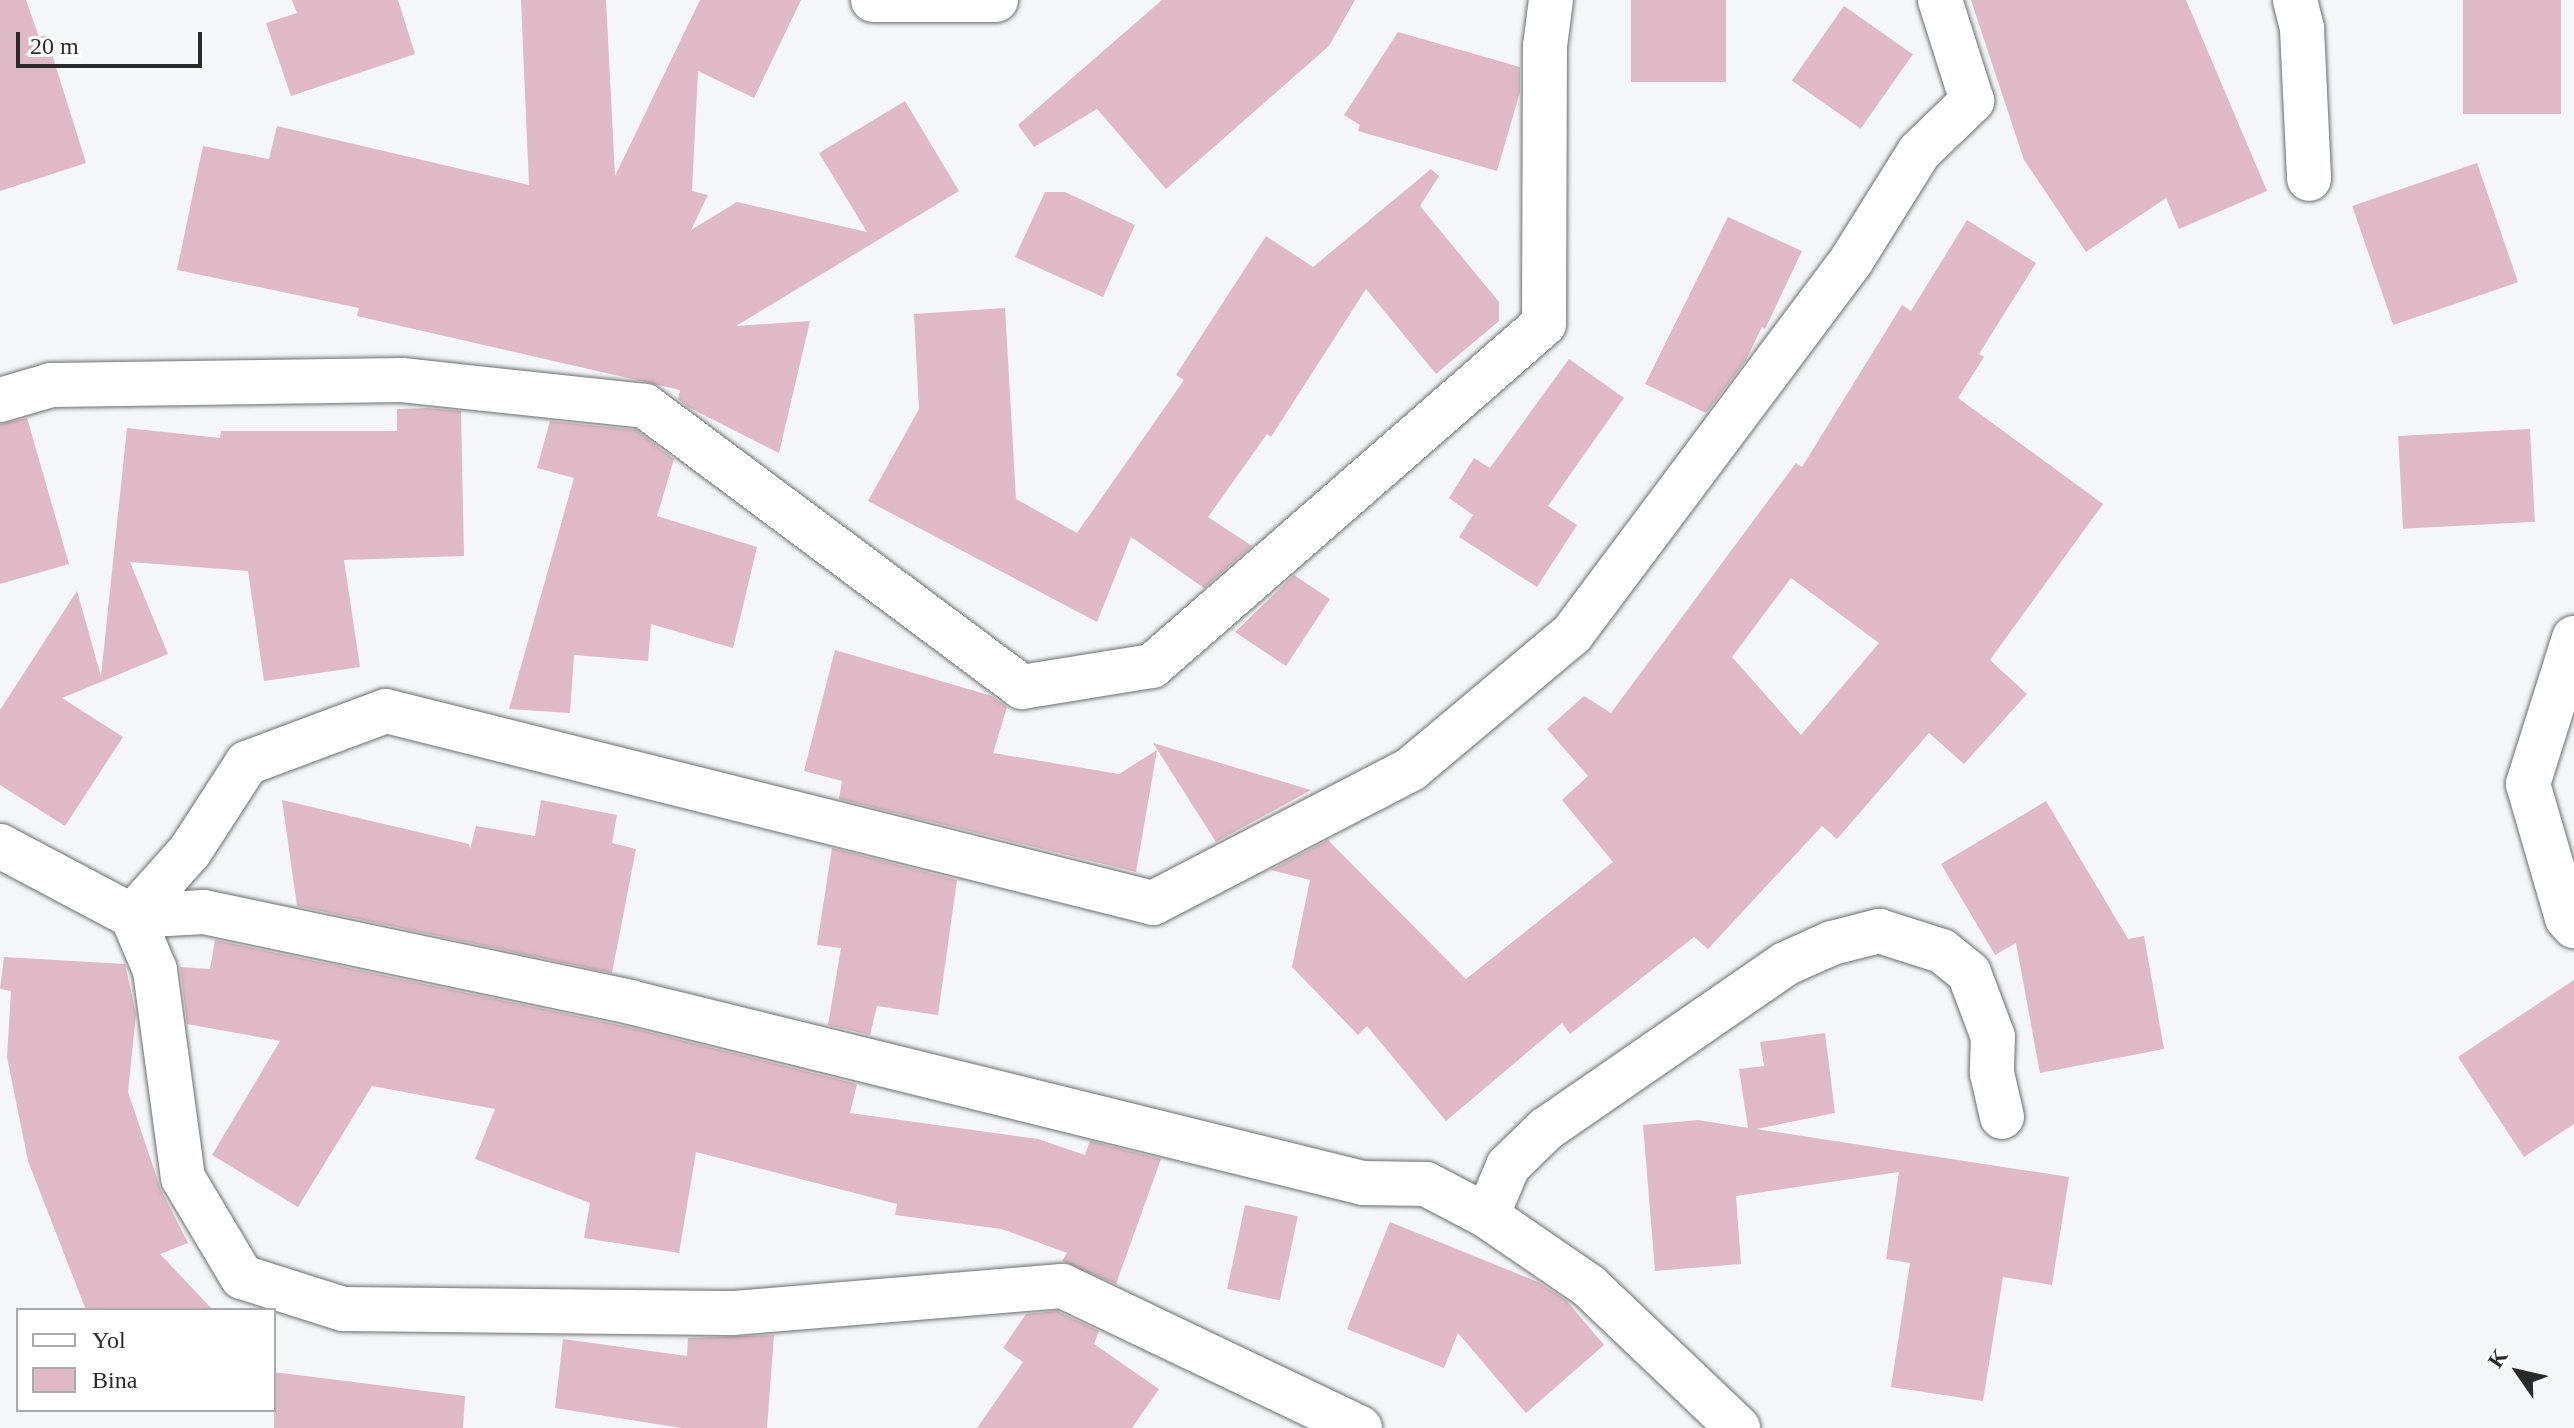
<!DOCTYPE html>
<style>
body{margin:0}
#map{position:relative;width:2574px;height:1428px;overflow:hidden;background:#f4f6f7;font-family:Georgia,serif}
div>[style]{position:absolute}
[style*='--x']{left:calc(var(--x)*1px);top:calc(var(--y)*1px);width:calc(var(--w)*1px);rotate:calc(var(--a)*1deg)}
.building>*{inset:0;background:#dfbac6;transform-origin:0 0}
.roads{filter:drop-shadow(0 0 2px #6e6f6f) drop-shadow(0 0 2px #6e6f6f)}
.minor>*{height:44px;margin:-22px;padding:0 22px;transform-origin:22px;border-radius:22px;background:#fff}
.tertiary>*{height:44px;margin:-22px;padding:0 22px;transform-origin:22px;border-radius:22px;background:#fff}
span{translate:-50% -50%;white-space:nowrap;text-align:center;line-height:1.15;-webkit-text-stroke:7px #fff;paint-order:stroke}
.legend{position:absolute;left:16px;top:1308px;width:260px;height:104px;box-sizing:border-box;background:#fff;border:2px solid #aaa;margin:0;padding:10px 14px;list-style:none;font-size:24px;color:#2a2a2b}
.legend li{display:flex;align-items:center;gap:16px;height:40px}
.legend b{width:40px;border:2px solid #aaa}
.north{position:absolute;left:2478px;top:1332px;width:80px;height:80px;-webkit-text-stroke:6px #fff;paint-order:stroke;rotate:304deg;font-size:22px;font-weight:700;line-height:32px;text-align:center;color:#2a2a2b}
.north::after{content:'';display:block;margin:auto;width:28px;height:36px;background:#2a2a2b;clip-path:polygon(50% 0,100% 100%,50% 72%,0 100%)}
.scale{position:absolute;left:16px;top:32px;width:186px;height:36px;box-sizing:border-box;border:4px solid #2a2a2b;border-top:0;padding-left:10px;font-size:24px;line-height:28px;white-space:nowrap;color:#2a2a2b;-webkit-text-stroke:6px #fff;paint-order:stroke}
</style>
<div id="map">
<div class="building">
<i style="clip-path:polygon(0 0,26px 0,39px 37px,46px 35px,86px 163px,0 191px)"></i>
<i style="clip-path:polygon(292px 0,398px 0,415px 54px,291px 96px,266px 23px,297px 13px)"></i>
<i style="clip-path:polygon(521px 0,606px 0,615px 176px,700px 0,801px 0,754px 98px,698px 71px,692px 191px,708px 195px,691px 230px,737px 202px,867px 232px,819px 153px,905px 101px,959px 191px,736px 326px,810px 321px,779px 453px,688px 407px,678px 399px,680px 390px,357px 316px,359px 308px,177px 270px,203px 146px,269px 159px,277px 126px,529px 185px)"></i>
<i style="clip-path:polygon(1162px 0,1355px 0,1329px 46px,1166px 189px,1097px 109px,1034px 147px,1018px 125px)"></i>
<i style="left:1631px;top:0;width:95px;height:82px"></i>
<i style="clip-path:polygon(1971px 0,2186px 0,2267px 191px,2179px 229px,2166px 198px,2086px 252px,2024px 160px)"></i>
<i style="left:2463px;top:0;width:98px;height:114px"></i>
<i style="left:1844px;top:6px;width:84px;height:91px;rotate:35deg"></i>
<i style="clip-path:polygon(1398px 32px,1520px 67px,1520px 92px,1497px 171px,1358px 131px,1360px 125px,1344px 115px)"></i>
<i style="left:2477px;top:163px;width:126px;height:132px;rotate:71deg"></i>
<i style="clip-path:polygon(1431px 169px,1439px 176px,1420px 206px,1499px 302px,1499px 321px,1436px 374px,1366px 289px,1271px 437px,1267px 434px,1208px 517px,1252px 546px,1204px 588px,1131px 537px,1097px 622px,868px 501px,919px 409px,914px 314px,1005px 308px,1016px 499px,1077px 533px,1184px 380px,1176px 375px,1266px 236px,1313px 267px)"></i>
<i style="clip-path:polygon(1045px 192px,1065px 192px,1135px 225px,1103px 297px,1015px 257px)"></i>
<i style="clip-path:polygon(1728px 217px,1802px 251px,1765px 329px,1762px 327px,1746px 360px,1706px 413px,1645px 384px)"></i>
<i style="clip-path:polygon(evenodd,1967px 220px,2036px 263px,1979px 354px,1984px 357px,1958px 398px,2103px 504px,1990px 660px,2027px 694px,1964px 764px,1929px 733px,1837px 839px,1822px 826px,1708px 949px,1694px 937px,1570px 1034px,1562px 1023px,1446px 1121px,1367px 1026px,1358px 1035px,1292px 967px,1310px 880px,1271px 870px,1328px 840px,1466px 979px,1613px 862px,1562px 800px,1588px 776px,1547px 729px,1584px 696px,1611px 713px,1796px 463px,1802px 467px,1902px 305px,1911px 311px,1967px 220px,1791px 578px,1879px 643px,1801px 735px,1732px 657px,1791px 578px)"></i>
<i style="clip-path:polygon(1569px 359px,1624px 398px,1548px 506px,1577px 525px,1537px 587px,1459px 537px,1473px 515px,1449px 498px,1474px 458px,1490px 468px)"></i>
<i style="clip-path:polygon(427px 408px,461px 411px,464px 556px,344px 560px,360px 667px,264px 681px,248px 571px,130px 562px,168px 654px,62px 698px,123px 737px,65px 826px,0 785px,0 710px,77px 591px,101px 676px,127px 428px,220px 438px,221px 431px,397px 431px,397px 409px)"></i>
<i style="clip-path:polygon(27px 418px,69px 564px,0 584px,0 424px)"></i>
<i style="clip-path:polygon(550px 421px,636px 430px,674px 459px,657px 516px,757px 547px,733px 648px,651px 624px,648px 661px,574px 655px,570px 713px,509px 709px,574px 478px,537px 468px)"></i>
<i style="left:2530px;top:429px;width:93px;height:132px;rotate:87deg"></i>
<i style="clip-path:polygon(1294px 575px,1330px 599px,1286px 666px,1235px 632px)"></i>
<i style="clip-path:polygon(835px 650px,992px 696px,1007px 707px,993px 753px,1119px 774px,1157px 750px,1136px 872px,839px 799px,842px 781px,804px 771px)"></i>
<i style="clip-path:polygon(1153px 743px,1311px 790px,1216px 842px)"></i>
<i style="clip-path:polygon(282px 800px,469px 844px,470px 849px,476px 826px,535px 836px,541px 800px,617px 815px,612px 843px,636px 849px,612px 973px,297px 906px)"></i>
<i style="clip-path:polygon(2046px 801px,2128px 939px,2144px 936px,2164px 1049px,2040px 1073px,2016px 943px,1995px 955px,1941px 864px)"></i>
<i style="clip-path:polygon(832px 848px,957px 880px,938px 1015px,877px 1006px,870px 1035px,828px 1025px,841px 948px,817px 945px)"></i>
<i style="clip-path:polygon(215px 940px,624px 1026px,857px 1084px,850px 1113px,1038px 1139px,1085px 1155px,1090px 1141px,1161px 1159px,1116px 1284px,1062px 1261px,1067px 1253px,1002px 1229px,895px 1215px,897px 1204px,696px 1152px,679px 1253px,584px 1238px,590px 1203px,475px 1159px,495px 1109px,372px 1086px,298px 1207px,212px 1155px,280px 1041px,187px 1024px,180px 967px,210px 969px)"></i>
<i style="clip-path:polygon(4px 957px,125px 964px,136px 1014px,128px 1092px,161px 1190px,188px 1243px,160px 1254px,213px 1310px,86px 1310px,28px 1161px,7px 1057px,11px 991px,0 989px)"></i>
<i style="clip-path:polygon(2574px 980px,2574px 1124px,2524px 1157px,2458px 1057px)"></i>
<i style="clip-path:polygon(1825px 1033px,1835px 1113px,1756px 1129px,2069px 1177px,2052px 1285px,2003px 1277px,1983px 1401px,1891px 1387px,1910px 1263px,1886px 1259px,1899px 1172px,1736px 1196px,1741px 1264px,1655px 1271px,1643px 1125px,1698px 1120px,1748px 1128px,1739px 1069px,1764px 1066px,1760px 1042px)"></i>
<i style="left:1245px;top:1205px;width:54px;height:86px;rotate:12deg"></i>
<i style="clip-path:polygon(1390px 1222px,1538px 1282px,1566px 1300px,1604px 1345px,1526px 1413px,1458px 1333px,1444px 1368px,1347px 1329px)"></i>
<i style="clip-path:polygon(1057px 1311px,1099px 1331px,1094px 1344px,1159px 1389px,1132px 1428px,977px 1428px,1023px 1362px,1003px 1348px,1026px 1314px)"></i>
<i style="clip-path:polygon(774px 1335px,767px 1428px,681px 1428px,555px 1408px,563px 1339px,687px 1356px,688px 1338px)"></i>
<i style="clip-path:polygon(274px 1372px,465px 1396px,463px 1428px,274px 1428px)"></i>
</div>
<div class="roads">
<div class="minor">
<i style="--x:2295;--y:0;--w:30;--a:76"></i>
<i style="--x:2302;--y:29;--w:150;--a:87.3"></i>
<i style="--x:0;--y:400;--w:53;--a:-16.4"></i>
<i style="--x:51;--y:385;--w:351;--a:-0.8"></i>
<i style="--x:402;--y:380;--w:244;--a:6.1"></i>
<i style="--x:645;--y:406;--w:470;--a:36.7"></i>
<i style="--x:1022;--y:687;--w:132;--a:-9.2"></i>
<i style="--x:1152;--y:666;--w:520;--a:-41.1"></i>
<i style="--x:1544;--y:324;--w:278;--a:-89.8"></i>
<i style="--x:1545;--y:46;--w:46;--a:-82.6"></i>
<i style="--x:2574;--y:638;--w:153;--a:107.5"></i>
<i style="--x:2528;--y:784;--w:140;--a:73.8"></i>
<i style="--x:2567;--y:918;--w:11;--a:49"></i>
<i style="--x:0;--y:846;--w:149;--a:27.9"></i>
<i style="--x:132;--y:916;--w:72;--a:-3.2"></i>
<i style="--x:204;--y:912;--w:435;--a:11.9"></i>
<i style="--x:630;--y:1002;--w:755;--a:13.87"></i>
<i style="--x:1363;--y:1183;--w:63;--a:0.9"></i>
<i style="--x:1426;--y:1184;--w:69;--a:27.7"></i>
<i style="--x:1487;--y:1216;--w:124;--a:34.5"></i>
<i style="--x:1589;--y:1286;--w:206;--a:43.6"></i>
<i style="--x:1487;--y:1216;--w:54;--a:-67.2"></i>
<i style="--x:1508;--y:1166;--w:53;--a:-44.2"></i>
<i style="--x:1546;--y:1129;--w:290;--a:-34.6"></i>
<i style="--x:1785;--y:964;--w:51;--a:-24.1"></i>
<i style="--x:1832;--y:943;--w:49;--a:-14.3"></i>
<i style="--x:1879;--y:931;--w:66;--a:17.6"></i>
<i style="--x:1942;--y:951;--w:35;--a:39"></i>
<i style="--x:1969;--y:973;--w:68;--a:69.4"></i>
<i style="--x:1993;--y:1037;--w:36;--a:92"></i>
<i style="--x:1992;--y:1073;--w:45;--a:77.2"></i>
<i style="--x:1360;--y:1428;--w:330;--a:-154.5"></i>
<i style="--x:1062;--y:1286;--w:331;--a:175.3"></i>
<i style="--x:732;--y:1313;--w:389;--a:-179.4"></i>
<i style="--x:343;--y:1309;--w:106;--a:-162.4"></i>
<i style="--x:242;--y:1277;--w:115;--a:-120.8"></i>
<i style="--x:183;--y:1178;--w:210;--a:-97.7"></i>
<i style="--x:155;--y:970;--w:59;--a:-113.1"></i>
<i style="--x:132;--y:916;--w:87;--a:-48.3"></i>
<i style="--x:190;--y:851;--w:105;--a:-57.1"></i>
<i style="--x:247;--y:763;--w:148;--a:-20.5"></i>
<i style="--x:386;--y:711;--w:791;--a:14.05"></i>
<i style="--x:1153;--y:903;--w:291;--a:-27.4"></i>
<i style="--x:1411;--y:769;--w:210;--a:-40"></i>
<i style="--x:1572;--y:634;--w:466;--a:-53.2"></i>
<i style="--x:1851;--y:261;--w:128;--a:-58"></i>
<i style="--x:1919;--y:152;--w:74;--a:-43.9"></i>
<i style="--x:1972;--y:101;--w:106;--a:-107.6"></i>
</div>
<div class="tertiary">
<i style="--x:873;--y:0;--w:123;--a:0"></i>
</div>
</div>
<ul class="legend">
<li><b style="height:10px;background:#fff"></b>Yol</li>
<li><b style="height:22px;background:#dfbac6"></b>Bina</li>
</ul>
<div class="north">K</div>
<div class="scale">20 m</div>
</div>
